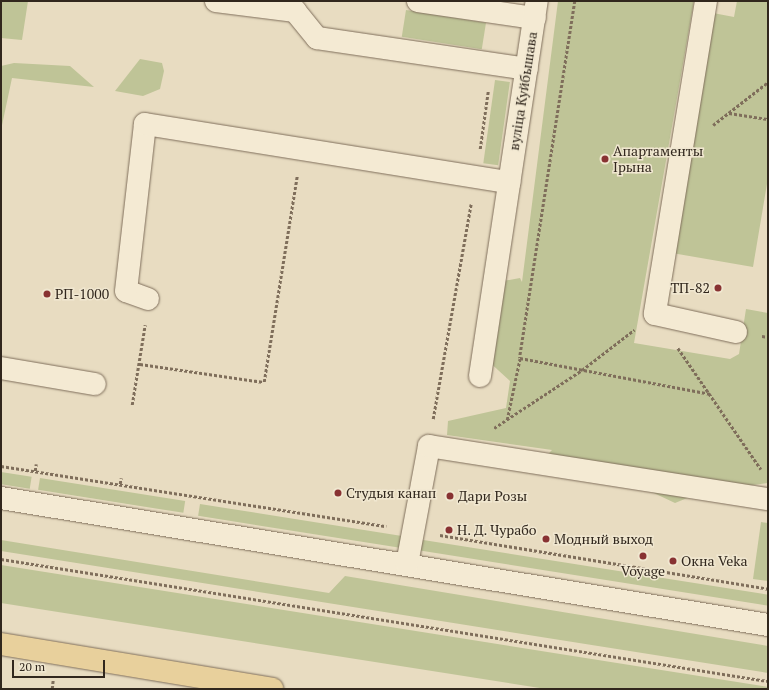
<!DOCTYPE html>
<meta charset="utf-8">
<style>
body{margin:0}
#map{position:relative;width:769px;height:690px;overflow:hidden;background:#e8dcc1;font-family:"PT Serif",serif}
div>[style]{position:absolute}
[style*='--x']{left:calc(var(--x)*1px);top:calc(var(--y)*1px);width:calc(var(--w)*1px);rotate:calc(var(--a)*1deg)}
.green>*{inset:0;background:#bfc497;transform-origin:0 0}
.path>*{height:2.5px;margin-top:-1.25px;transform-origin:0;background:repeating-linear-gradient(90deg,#7f6e5b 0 3px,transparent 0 5px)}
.roads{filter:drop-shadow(0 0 1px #7f6e5b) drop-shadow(0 0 1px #7f6e5b)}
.minor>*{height:22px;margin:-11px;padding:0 11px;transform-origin:11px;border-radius:11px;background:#f4ead3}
.major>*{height:22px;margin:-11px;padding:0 11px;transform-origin:11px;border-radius:11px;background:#e8d09c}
.dots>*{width:11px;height:11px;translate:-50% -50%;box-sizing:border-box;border:2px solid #f0e7d0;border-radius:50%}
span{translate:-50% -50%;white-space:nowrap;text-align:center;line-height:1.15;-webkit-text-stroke:3px #f0e7d0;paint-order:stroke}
.street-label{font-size:14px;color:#31271d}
.poi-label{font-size:14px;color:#31271d}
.left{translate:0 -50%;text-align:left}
.right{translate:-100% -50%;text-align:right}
.frame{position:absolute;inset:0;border:2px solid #31271d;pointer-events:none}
.scale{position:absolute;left:12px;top:660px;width:93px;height:18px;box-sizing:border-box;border:2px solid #31271d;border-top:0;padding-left:5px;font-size:12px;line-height:14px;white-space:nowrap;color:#31271d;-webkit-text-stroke:3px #f0e7d0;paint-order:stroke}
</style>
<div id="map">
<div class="green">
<i style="clip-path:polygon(1px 1px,28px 1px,22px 40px,1px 38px)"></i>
<i style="clip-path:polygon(558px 1px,694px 1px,634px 343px,730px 359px,739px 354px,746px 309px,768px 313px,768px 483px,702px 492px,675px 503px,586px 461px,543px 459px,552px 450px,447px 435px,448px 421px,506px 408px,510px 381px,474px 348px,492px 283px,520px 278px,522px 282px)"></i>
<i style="clip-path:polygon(737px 1px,768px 1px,768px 178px,753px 267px,672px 253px,713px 13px,734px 17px)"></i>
<i style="left:406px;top:10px;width:81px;height:27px;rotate:9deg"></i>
<i style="clip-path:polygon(140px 59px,162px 63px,164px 71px,160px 89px,143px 96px,115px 91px)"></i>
<i style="clip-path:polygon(14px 63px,70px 66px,94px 87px,12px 78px,1px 130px,1px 66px)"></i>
<i style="left:495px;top:80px;width:15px;height:84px;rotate:8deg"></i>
<i style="left:1px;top:472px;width:31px;height:12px;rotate:9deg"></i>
<i style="left:40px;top:478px;width:147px;height:12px;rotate:9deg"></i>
<i style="left:200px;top:504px;width:206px;height:12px;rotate:9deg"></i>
<i style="clip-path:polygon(761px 522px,768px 523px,768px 581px,753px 579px)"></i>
<i style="left:417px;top:539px;width:356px;height:11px;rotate:9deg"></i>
<i style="clip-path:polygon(1px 540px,329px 593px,345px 576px,768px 646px,768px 673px,1px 551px)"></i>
<i style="clip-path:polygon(1px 565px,768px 687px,768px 689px,546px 689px,1px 603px)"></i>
</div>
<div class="path">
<i style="--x:575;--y:1;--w:361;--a:98.8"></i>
<i style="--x:520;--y:358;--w:193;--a:10.7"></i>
<i style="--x:729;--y:113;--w:39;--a:9"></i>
<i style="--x:713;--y:125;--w:70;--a:-38"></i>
<i style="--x:480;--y:149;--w:59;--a:-82.1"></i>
<i style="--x:762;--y:336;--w:6;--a:9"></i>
<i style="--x:678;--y:348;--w:147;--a:55.6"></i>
<i style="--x:140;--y:364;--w:125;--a:8.3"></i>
<i style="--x:264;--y:382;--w:209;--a:-80.9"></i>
<i style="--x:132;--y:405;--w:81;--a:-80.8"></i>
<i style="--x:433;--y:419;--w:218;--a:-80"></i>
<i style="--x:507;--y:420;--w:63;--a:-78.2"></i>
<i style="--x:494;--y:428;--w:105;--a:-33.4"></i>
<i style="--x:582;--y:370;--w:66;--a:-37.6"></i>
<i style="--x:1;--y:466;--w:390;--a:8.9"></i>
<i style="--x:35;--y:471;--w:7;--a:-82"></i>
<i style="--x:120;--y:484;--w:6;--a:-81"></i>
<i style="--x:440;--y:535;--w:332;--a:9.3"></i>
<i style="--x:1;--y:559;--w:777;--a:9.04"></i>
<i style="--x:52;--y:689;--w:9;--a:-84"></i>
</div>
<div class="roads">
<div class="minor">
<i style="--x:216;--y:1;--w:80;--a:7.2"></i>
<i style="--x:295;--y:11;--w:35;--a:51"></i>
<i style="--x:317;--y:38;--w:212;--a:8.4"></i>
<i style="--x:418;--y:1;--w:118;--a:8.3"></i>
<i style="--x:706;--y:1;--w:317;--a:99.3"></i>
<i style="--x:655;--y:314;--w:83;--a:12.5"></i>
<i style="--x:148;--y:299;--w:23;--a:-160"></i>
<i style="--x:126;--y:291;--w:168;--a:-83.5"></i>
<i style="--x:145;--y:124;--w:369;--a:9.1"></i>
<i style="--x:1;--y:368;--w:95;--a:9.7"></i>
<i style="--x:480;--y:376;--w:379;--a:-81.4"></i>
<i style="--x:1;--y:498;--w:777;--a:9.4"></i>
<i style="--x:407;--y:564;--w:120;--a:-79.4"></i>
<i style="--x:429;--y:446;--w:343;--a:8.9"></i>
</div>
<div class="major">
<i style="--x:1;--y:644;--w:275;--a:9.4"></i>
</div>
</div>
<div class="dots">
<i style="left:605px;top:159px;background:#883232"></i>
<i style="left:718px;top:288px;background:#883232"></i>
<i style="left:47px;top:294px;background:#883232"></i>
<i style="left:338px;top:493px;background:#883232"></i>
<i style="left:450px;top:496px;background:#883232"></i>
<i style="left:449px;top:530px;background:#883232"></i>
<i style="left:546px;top:539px;background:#883232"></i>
<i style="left:643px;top:556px;background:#883232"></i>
<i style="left:673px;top:561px;background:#883232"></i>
</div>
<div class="street-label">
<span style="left:523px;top:91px;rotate:-81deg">вуліца Куйбышава</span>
</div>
<div class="poi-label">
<span class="left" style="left:613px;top:159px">Апартаменты<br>Ірына</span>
<span class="right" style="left:710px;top:288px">ТП-82</span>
<span class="left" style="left:55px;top:294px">РП-1000</span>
<span class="left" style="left:346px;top:493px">Студыя канап</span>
<span class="left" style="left:458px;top:496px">Дари Розы</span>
<span class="left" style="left:457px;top:530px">Н. Д. Чурабо</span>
<span class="left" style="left:554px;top:539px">Модный выход</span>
<span class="left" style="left:681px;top:561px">Окна Veka</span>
<span style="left:643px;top:571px">Voyage</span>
</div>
<div class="frame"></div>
<div class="scale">20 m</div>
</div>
